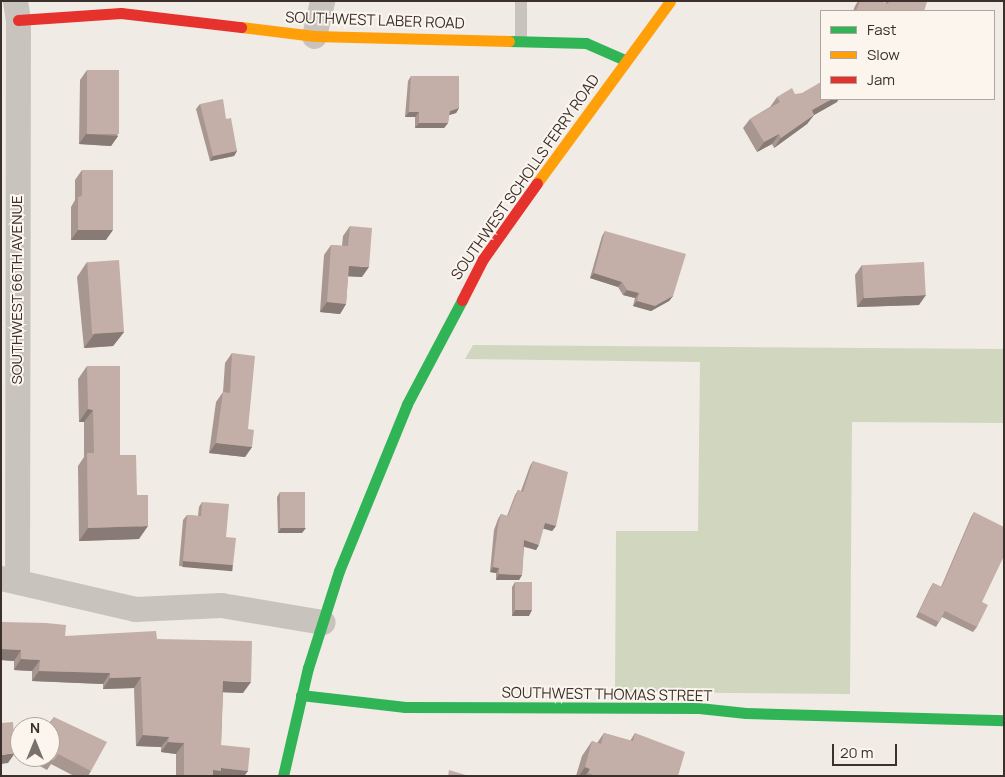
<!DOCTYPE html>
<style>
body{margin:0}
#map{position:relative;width:1005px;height:777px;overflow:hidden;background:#f0ebe5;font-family:Manrope,sans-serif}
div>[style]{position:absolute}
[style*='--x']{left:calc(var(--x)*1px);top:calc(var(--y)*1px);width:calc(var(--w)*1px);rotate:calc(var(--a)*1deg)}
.green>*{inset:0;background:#d1d6bf}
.lane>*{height:12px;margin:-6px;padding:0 6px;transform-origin:6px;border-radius:6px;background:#c9c3be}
.street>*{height:25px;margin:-12.5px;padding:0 12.5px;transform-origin:12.5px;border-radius:12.5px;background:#c9c3be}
.fast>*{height:11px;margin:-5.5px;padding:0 5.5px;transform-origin:5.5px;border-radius:5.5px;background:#30b455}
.slow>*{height:11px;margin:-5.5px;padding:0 5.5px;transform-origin:5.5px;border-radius:5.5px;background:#ff9f0a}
.jam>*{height:11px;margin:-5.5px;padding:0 5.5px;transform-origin:5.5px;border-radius:5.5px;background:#e5322d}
.wall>*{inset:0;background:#a89690}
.shaded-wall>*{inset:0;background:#887a75;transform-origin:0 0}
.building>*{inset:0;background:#c3afa7;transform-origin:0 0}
span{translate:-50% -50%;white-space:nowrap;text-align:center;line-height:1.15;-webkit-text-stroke:4px #fbf5ee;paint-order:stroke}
.street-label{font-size:15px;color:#3b302b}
.frame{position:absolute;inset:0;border:2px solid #3b302b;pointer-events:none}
.legend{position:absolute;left:820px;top:10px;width:175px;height:90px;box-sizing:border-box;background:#fbf5ee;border:1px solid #aea6a0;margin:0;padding:6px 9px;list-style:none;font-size:15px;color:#3b302b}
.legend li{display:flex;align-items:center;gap:10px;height:25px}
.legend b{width:25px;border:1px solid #aea6a0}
.north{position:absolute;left:10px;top:717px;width:50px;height:50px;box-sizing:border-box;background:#fbf5ee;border:1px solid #aea6a0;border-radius:50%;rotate:0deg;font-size:14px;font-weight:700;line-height:20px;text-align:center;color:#3b302b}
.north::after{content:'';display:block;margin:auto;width:18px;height:22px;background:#7a716c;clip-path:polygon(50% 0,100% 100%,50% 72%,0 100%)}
.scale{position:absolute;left:832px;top:744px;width:65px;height:22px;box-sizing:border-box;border:2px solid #3b302b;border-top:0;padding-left:6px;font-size:15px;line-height:18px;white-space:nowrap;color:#3b302b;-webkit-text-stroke:4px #fbf5ee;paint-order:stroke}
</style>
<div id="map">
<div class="green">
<i style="clip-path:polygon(473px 345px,1004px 349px,1004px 423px,852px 422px,850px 694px,615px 692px,616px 531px,698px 531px,700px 362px,465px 359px)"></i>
</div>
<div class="lane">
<i style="--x:521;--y:40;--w:39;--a:-90"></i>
</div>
<div class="street">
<i style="--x:15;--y:1;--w:19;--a:81"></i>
<i style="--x:18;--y:20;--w:560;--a:90.1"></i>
<i style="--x:314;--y:36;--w:36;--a:-77"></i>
<i style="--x:1;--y:578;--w:138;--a:13"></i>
<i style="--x:135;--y:609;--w:86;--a:-2.7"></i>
<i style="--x:221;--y:605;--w:103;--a:9.5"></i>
</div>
<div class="fast">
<i style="--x:509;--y:41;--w:77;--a:1.5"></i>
<i style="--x:586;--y:43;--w:43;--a:23.6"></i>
<i style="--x:301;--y:695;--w:105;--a:6.6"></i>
<i style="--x:405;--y:707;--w:294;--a:0.2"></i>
<i style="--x:699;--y:708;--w:47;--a:6.1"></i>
<i style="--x:746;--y:713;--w:258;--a:1.6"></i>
<i style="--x:283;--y:776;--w:111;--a:-77"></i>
<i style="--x:308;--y:668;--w:102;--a:-72.3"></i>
<i style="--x:339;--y:571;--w:180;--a:-67.8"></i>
<i style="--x:407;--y:404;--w:118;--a:-62.1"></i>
</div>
<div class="slow">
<i style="--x:241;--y:27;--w:74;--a:7"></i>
<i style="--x:314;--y:36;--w:195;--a:1.5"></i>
<i style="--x:537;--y:183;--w:225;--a:-53.8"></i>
</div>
<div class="jam">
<i style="--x:18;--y:20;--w:103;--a:-3.9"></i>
<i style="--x:121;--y:13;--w:121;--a:6.7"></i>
<i style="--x:462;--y:300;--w:46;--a:-62.9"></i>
<i style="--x:483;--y:259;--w:93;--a:-54.6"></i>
</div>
<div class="wall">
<i style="clip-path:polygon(858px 1px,879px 1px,885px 3px,886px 1px,923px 1px,924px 11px,853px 11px,855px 6px)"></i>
<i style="clip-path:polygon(87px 70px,118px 136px,111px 146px,79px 144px,80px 80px)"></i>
<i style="clip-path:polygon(411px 76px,459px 108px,456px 113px,449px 115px,448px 123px,444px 128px,415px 128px,415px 117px,405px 117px,408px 81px)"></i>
<i style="clip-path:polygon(795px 94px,837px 102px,814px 115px,807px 124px,774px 148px,772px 144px,757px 152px,743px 128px,750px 119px,770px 107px,777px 97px)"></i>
<i style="clip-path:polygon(200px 104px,226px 119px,237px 151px,234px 156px,210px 161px,196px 109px)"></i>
<i style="clip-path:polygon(82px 170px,106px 240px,71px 240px,71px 207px,75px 200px,75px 180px)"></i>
<i style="clip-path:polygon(350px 226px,362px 277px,348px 276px,346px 304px,340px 314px,320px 312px,324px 255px,331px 245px,342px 246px,343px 236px)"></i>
<i style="clip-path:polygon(605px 231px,673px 296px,669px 301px,651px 311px,633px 306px,635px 298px,623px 295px,618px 287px,590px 278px,602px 236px)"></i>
<i style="clip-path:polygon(87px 262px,124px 332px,113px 346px,84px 348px,77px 277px)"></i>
<i style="clip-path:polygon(862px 265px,919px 305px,857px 307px,855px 275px)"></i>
<i style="clip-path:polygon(232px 353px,252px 447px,245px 457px,209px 453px,216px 402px,223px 392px,225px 363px)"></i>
<i style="clip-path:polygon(87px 366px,120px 455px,137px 495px,139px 539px,79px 541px,78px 466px,84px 457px,84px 422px,79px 422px,78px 379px)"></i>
<i style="clip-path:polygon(533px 461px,556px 526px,552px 531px,543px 528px,536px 550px,524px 547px,522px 575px,519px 580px,496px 580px,496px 573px,490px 572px,494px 530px,498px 519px,501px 514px,507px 516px,515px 495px,518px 490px,521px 491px,530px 466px)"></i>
<i style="clip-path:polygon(280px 492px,302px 533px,278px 533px,277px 497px)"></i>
<i style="clip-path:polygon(202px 502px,233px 565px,230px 570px,179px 566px,183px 520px,187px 515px,198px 516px,199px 507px)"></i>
<i style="clip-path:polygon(974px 512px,982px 602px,977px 627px,973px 632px,942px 617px,936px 627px,916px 617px,930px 588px,933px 583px,941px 587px,971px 517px)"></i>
<i style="clip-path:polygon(515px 582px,529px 616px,512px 616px,512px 587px)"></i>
<i style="clip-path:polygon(1px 622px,65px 636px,157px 639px,243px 693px,223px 692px,221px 745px,248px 771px,244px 776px,176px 776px,176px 754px,161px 752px,161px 747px,136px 746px,134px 688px,103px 689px,103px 684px,32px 681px,32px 671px,14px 670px,14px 661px,1px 660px)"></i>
<i style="clip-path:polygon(54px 717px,91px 771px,88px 776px,74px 776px,51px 764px,47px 770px,29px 760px,31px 757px,50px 757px,50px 727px,46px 727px)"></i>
<i style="clip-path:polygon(604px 733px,630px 741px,635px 733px,678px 776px,576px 776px,582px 756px,592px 741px,597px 743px)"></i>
</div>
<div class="shaded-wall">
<i style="clip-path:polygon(377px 1px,404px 1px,376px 2px)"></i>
<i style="clip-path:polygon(832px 99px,839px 99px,837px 102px,814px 115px,807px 124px,774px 148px,781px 138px,812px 110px)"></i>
<i style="clip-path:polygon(459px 108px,456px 113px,446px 116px,450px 111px)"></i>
<i style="clip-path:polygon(409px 112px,419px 112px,415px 117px,405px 117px)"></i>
<i style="clip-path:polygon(419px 123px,448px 123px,444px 128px,415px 128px)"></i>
<i style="clip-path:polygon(86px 134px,118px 136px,111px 146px,79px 144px)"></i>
<i style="clip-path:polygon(779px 134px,772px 144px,757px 152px,764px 142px)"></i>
<i style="clip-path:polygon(237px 151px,234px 156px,210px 161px,213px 156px)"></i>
<i style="clip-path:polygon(78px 230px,113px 230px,106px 240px,71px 240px)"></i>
<i style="clip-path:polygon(349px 266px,369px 267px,362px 277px,342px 276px)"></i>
<i style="clip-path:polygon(594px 273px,622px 282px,618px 287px,590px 278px)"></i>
<i style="clip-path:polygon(627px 290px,639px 293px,635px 298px,623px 295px)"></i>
<i style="clip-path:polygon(926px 295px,919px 305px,857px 307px,864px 297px)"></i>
<i style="clip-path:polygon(673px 296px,669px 301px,651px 311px,633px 306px,637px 301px)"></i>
<i style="clip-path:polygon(327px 302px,346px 304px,340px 314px,320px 312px)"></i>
<i style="clip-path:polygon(124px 332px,113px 346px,84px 348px,95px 333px)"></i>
<i style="clip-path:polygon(88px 409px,93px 410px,84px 422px,79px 422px)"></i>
<i style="clip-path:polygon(216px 443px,252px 447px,245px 457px,209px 453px)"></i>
<i style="clip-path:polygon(545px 523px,556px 526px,552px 531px,541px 528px)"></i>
<i style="clip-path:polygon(148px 526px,139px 539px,79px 541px,88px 528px)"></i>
<i style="clip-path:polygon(281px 528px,306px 528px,302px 533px,278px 533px)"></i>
<i style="clip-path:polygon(524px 540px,539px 545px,536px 550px,520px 545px)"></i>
<i style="left:183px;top:561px;width:50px;height:6px;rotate:5deg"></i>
<i style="clip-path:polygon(493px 567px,499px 568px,496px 573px,490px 572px)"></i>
<i style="clip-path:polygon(499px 574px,522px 575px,519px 580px,496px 580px)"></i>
<i style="clip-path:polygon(515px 610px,532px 610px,529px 616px,512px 616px)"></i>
<i style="clip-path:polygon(1px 649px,21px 650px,14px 661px,1px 660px)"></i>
<i style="clip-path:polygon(21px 659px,40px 660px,32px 671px,14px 670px)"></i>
<i style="clip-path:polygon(39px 671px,110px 673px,103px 684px,32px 681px)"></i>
<i style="clip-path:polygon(141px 677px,134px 688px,103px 689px,110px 678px)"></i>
<i style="clip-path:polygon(223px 681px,251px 682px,243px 693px,216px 692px)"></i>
<i style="clip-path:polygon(143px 735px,169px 737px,161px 747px,136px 746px)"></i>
<i style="clip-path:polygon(168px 742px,184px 743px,176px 754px,161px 752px)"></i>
<i style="clip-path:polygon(15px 753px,8px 763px,1px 764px,1px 755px)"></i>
<i style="clip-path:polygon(585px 767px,590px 769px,585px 776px,579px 776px)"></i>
<i style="clip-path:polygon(221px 768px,248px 771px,244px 776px,209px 776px,213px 770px)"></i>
</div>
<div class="building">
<i style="clip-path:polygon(860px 1px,879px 1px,888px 4px,889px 1px,923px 1px,927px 2px,924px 11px,856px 11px)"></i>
<i style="left:87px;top:70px;width:32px;height:64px"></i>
<i style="clip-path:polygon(411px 76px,459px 76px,459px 108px,450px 111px,448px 123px,419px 123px,419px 112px,409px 112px)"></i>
<i style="clip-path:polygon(821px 82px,821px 99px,832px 99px,812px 110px,814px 115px,781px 138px,779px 134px,764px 142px,750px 119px,780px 102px,777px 97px,792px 88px,795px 94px,802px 93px)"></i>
<i style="clip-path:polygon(223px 99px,226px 119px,231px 118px,237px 151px,213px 156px,200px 104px)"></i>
<i style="clip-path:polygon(82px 170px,113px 170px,113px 230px,78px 230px,78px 197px,82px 196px)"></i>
<i style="clip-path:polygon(350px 226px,372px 228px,369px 267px,349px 266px,346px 304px,327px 302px,331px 245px,348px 246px)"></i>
<i style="clip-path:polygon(605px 231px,686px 254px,673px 296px,655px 306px,637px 301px,639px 293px,627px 290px,622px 282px,594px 273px)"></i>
<i style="left:119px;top:260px;width:72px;height:32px;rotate:86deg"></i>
<i style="left:924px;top:262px;width:33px;height:62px;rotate:87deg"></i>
<i style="clip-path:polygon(232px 353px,255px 356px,248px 429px,254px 430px,252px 447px,216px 443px,223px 392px,230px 393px)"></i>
<i style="clip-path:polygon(87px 366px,120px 366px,120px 455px,136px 455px,137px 495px,148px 495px,148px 526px,88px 528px,87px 453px,94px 453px,93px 410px,88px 409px)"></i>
<i style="clip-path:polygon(533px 461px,568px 472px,556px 526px,545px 523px,539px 545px,524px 540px,522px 575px,499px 574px,499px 568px,493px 567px,498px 525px,501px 514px,508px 516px,518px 490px,523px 492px)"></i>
<i style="left:280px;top:492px;width:25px;height:36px"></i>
<i style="clip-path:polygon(202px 502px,229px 504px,226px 537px,236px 538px,233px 565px,183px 561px,187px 515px,201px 516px)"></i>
<i style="clip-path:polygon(974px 512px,1004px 527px,1004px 556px,982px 602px,988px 605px,977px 627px,945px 611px,939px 622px,919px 612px,933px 583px,942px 587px)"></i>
<i style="left:515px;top:582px;width:17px;height:28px"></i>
<i style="clip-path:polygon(1px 622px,46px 623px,66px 625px,65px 636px,156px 631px,157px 639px,252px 641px,251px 682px,223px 681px,221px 745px,250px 748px,248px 771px,221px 768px,221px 771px,213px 770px,213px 776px,184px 776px,184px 743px,168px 742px,169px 737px,143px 735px,141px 677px,110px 678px,110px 673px,39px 671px,40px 660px,21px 659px,21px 650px,1px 649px)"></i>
<i style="clip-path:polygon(54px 717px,107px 742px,91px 771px,58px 754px,54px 760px,49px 757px,50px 757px,50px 727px,48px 727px)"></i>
<i style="clip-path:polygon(13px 722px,15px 753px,1px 755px,1px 723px)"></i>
<i style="clip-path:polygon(604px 733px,633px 741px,635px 733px,685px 752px,678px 776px,596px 776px,588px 773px,590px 769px,585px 767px,592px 741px,601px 744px)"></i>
<i style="clip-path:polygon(449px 770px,469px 776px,448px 776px)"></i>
</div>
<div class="street-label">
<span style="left:375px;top:20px;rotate:2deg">SOUTHWEST LABER ROAD</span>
<span style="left:525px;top:177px;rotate:-55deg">SOUTHWEST SCHOLLS FERRY ROAD</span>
<span style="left:17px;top:290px;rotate:-90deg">SOUTHWEST 66TH AVENUE</span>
<span style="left:607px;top:694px;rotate:1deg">SOUTHWEST THOMAS STREET</span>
</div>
<div class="frame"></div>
<ul class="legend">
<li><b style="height:6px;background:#30b455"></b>Fast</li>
<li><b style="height:6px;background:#ff9f0a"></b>Slow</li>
<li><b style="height:6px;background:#e5322d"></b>Jam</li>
</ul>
<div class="north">N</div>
<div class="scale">20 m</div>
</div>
